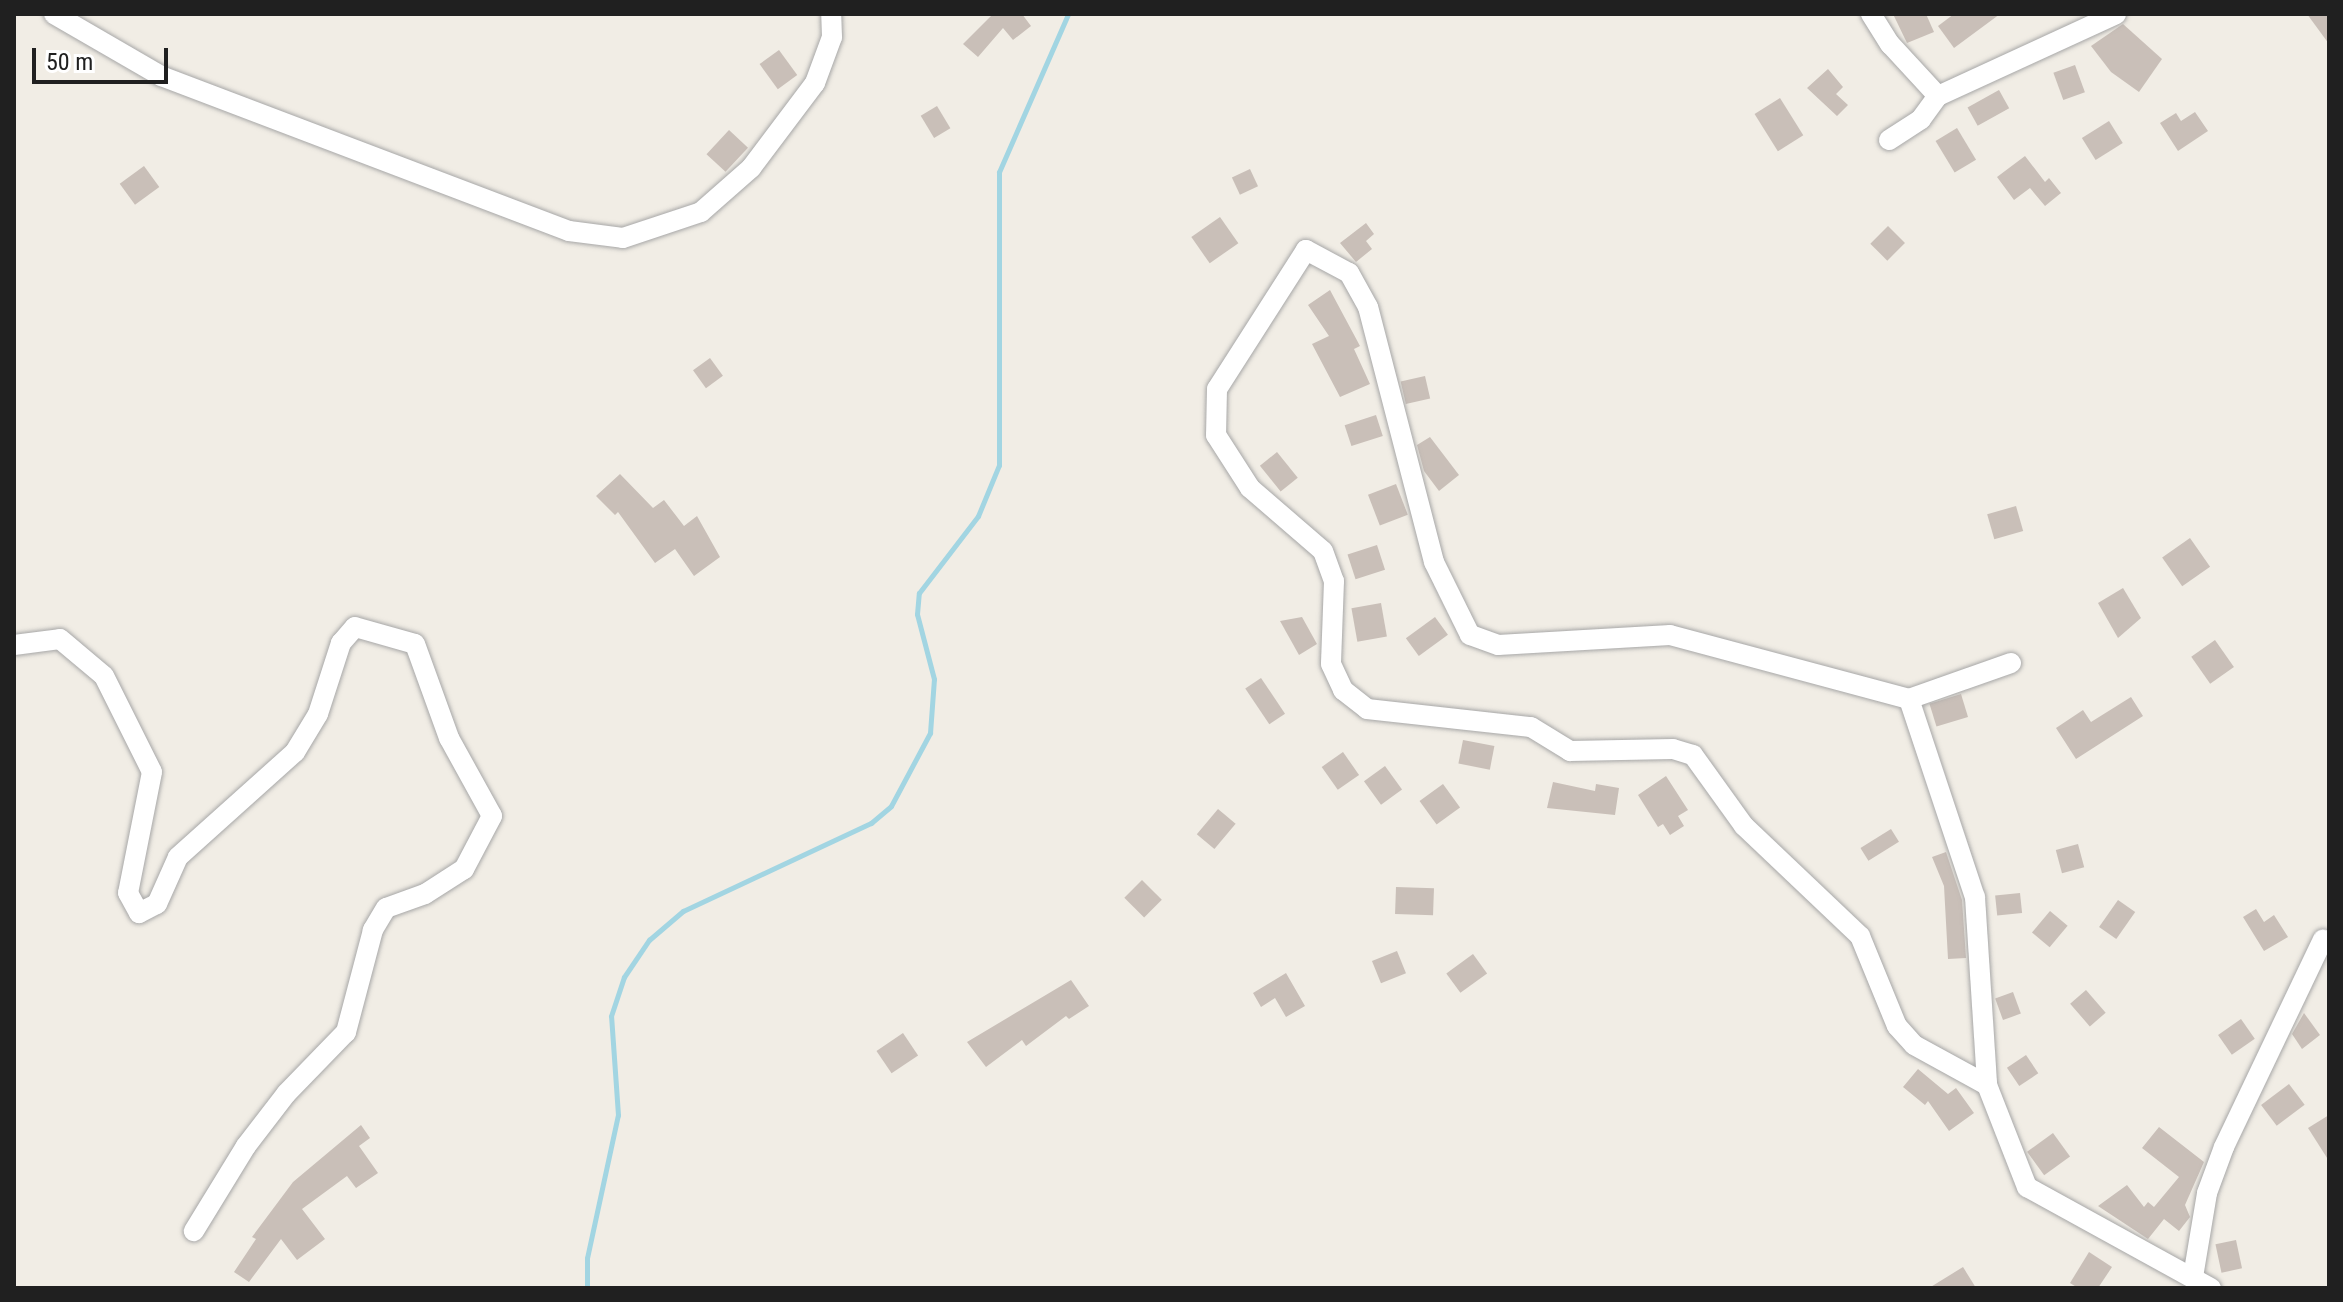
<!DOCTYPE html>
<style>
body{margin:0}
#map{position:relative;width:2343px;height:1302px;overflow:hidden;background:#f1ede5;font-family:"Roboto Condensed",sans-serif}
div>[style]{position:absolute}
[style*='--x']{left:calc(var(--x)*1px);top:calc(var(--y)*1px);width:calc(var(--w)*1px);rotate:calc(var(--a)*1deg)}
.stream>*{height:5px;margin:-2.5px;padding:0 2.5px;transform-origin:2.5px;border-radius:2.5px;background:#a2d5e2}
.building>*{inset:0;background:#c9bfb8;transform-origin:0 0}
.roads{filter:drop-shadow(0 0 2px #a7a7a7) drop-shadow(0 0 2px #a7a7a7)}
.street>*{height:20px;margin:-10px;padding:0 10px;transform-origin:10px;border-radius:10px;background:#fff}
span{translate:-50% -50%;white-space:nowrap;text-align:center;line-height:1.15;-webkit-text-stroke:8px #fff;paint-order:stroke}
.frame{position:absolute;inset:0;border:16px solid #202020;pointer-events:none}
.scale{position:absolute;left:32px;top:48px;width:136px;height:36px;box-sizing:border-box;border:4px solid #202020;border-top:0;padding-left:10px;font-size:24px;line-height:28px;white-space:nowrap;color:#202020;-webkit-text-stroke:6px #fff;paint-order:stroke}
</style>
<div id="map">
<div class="stream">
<i style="--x:587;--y:1288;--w:30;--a:-90"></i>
<i style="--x:587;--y:1258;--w:146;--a:-77.8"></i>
<i style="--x:618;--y:1115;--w:99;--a:-94"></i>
<i style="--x:611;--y:1016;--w:41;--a:-71.6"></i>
<i style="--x:624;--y:977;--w:45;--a:-56"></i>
<i style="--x:649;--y:940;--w:45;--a:-40.5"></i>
<i style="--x:683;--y:911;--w:208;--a:-25.1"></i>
<i style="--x:871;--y:823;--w:26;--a:-40"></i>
<i style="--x:891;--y:806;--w:83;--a:-61.9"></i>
<i style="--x:930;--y:733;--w:54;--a:-85.8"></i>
<i style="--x:934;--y:679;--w:67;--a:-104.7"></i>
<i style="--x:917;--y:614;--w:21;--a:-85"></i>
<i style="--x:919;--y:593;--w:97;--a:-52.5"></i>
<i style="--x:978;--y:516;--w:55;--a:-67.6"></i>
<i style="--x:999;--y:465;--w:293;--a:-90"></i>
<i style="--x:999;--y:172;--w:172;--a:-66.4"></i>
</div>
<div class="building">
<i style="clip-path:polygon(993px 14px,1022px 14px,1031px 26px,1013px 40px,1003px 28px,978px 57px,963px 44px)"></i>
<i style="clip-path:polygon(1893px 14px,1926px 14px,1934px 32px,1907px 43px)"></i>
<i style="clip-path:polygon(1954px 14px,2000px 14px,1954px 48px,1938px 26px)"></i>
<i style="clip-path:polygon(2307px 14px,2329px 14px,2329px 44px)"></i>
<i style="clip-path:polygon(2123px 24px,2162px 59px,2139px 92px,2111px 72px,2091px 46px)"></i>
<i style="left:779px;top:50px;width:31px;height:24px;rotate:54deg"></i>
<i style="left:2075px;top:65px;width:29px;height:23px;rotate:70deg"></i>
<i style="clip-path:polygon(1828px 69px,1843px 87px,1836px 94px,1848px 105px,1837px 116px,1807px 88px)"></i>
<i style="left:1999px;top:90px;width:21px;height:36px;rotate:61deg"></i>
<i style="left:1780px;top:98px;width:44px;height:30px;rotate:58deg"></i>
<i style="left:937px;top:106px;width:26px;height:19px;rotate:59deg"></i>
<i style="clip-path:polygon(2195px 112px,2208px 131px,2178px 151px,2160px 123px,2176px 113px,2181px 121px)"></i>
<i style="left:2109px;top:121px;width:26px;height:32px;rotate:58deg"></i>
<i style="left:1957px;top:128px;width:37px;height:25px;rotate:59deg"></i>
<i style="left:729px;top:130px;width:26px;height:33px;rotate:43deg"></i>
<i style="clip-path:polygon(2025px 156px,2045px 182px,2049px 178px,2061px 193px,2045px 206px,2030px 188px,2014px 200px,1997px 177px)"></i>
<i style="left:144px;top:166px;width:26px;height:30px;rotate:54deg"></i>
<i style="left:1250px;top:169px;width:19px;height:20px;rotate:65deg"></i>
<i style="left:1220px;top:217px;width:32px;height:35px;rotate:55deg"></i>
<i style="clip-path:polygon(1366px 223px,1374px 234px,1366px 241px,1372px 249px,1356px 262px,1340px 243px)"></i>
<i style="left:1888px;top:226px;width:24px;height:25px;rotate:45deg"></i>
<i style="clip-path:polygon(1330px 290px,1360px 346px,1354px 349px,1370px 384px,1340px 397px,1312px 344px,1329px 336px,1308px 305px)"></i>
<i style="left:710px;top:358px;width:22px;height:21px;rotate:54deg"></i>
<i style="left:1425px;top:376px;width:23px;height:25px;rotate:77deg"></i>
<i style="left:1376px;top:415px;width:22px;height:33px;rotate:72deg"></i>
<i style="clip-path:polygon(1430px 437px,1459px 475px,1439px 491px,1424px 471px,1417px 445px)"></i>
<i style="left:1277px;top:452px;width:33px;height:22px;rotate:51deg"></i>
<i style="clip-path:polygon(620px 474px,653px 508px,664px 500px,684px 526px,697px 516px,720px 557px,694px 576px,675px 549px,655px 563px,618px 512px,615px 515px,596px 496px)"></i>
<i style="left:1396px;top:484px;width:33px;height:30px;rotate:69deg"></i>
<i style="left:2016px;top:506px;width:26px;height:30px;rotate:74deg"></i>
<i style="left:2190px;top:538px;width:35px;height:34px;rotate:55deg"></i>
<i style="left:1377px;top:545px;width:26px;height:31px;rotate:72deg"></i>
<i style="clip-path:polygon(2123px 588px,2141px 618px,2118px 638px,2098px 603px)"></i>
<i style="left:1381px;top:603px;width:34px;height:30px;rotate:80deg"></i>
<i style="clip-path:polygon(1302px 617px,1317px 644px,1299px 655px,1280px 621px)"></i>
<i style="left:1435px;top:617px;width:22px;height:36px;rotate:54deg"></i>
<i style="left:2215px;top:640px;width:33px;height:29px;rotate:55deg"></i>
<i style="left:1261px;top:678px;width:43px;height:19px;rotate:56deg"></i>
<i style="left:1961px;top:694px;width:24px;height:33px;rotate:73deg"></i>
<i style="clip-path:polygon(2131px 697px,2143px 716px,2076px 759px,2056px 728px,2083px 710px,2091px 722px)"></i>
<i style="left:1463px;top:740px;width:32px;height:24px;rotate:11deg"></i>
<i style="left:1343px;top:752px;width:28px;height:26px;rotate:55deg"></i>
<i style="left:1385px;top:766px;width:29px;height:26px;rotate:54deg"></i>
<i style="clip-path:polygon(1666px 776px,1688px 810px,1678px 816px,1684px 826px,1670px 835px,1663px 824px,1658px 827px,1638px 795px)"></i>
<i style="clip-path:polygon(1553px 782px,1595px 791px,1596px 784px,1619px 788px,1615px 815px,1547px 808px)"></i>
<i style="left:1443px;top:784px;width:29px;height:29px;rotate:54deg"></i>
<i style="left:1218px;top:809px;width:23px;height:33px;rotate:40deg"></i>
<i style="left:1891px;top:829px;width:15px;height:36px;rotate:58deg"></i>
<i style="left:2078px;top:844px;width:24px;height:23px;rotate:75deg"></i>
<i style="clip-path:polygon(1946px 852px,1962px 900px,1966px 958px,1948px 959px,1944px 886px,1932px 857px)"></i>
<i style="left:1142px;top:880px;width:28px;height:25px;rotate:45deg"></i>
<i style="left:1396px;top:887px;width:38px;height:27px;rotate:2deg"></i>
<i style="left:2020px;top:893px;width:20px;height:25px;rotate:84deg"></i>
<i style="left:2118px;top:900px;width:21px;height:33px;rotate:35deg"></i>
<i style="clip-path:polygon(2256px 909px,2264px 922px,2274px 915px,2288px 937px,2264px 951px,2243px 917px)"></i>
<i style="left:2050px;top:911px;width:23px;height:28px;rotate:40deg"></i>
<i style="left:1397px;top:951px;width:24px;height:27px;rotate:68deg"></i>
<i style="left:1473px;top:954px;width:24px;height:33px;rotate:54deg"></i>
<i style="clip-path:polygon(1286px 973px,1305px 1006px,1286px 1017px,1275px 998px,1261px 1007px,1253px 993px)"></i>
<i style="clip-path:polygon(1071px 980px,1089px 1006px,1069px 1019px,1066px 1016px,1026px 1046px,1022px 1040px,986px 1067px,967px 1042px)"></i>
<i style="left:2086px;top:990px;width:30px;height:21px;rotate:49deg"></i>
<i style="left:2013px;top:992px;width:23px;height:19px;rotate:70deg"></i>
<i style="clip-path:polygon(2304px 1013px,2320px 1035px,2302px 1049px,2292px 1034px)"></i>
<i style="left:2241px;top:1019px;width:24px;height:28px;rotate:55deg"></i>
<i style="left:903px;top:1033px;width:27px;height:32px;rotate:56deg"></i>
<i style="left:2026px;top:1055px;width:22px;height:23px;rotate:56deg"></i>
<i style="clip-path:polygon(1918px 1069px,1948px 1094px,1956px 1088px,1974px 1113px,1949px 1131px,1928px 1101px,1925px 1105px,1903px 1087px)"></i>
<i style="left:2289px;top:1084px;width:26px;height:35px;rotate:53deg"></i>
<i style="clip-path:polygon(2329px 1115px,2329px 1161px,2308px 1128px)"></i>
<i style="clip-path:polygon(361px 1125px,370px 1138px,359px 1146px,378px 1173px,356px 1188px,347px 1176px,302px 1209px,325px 1239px,297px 1260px,281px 1239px,249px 1282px,234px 1272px,256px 1239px,252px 1237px,293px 1182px)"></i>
<i style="clip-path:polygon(2159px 1127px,2204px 1162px,2185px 1205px,2190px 1217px,2179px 1231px,2164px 1219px,2148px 1239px,2098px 1206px,2127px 1185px,2144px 1207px,2148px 1202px,2154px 1207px,2179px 1177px,2142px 1148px)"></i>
<i style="left:2053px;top:1133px;width:29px;height:32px;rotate:54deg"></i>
<i style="left:2236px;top:1240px;width:29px;height:21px;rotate:78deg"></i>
<i style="clip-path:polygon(2089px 1252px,2112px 1267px,2098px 1288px,2078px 1288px,2070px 1283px)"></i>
<i style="clip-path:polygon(1963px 1267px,1976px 1288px,1929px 1288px)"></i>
</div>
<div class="roads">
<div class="street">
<i style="--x:54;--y:14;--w:124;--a:30.1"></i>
<i style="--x:161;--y:76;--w:436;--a:20.8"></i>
<i style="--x:569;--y:231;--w:54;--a:7.4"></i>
<i style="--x:623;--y:238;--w:82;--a:-18.4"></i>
<i style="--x:701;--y:212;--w:67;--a:-41.3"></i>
<i style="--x:751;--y:168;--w:106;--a:-53"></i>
<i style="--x:815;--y:83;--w:49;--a:-69.7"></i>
<i style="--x:832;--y:37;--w:23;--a:-92"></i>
<i style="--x:1871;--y:14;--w:36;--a:58"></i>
<i style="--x:1890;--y:44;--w:71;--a:47.3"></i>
<i style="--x:1889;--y:140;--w:38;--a:-33"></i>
<i style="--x:1921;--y:119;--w:29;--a:-54"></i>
<i style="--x:1938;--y:96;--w:196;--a:-24.7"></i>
<i style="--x:14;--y:645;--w:46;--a:-7.4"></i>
<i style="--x:60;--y:639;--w:57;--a:40.1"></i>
<i style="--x:104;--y:676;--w:107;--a:63.4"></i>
<i style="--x:152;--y:772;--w:123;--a:101.2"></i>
<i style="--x:128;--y:893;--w:23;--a:61"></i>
<i style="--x:139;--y:913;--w:20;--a:-27"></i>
<i style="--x:157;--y:904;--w:51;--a:-65.9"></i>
<i style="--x:178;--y:857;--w:157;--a:-41.9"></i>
<i style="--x:295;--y:752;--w:44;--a:-58.8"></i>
<i style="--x:318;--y:714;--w:75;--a:-72.1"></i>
<i style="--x:341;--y:643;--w:21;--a:-49"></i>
<i style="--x:355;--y:627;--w:62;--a:15.8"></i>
<i style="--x:415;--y:644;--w:100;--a:70.1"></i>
<i style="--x:449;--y:738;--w:89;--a:61.1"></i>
<i style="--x:492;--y:816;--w:60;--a:117.8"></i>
<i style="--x:464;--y:869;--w:46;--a:147.3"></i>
<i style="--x:425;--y:894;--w:41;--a:160.3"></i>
<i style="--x:386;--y:908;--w:26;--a:121"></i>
<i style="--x:373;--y:930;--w:106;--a:104.8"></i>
<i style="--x:346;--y:1032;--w:86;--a:134.1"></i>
<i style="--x:286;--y:1094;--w:66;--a:127.6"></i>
<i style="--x:246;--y:1146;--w:100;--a:121.5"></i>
<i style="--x:2011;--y:663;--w:108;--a:160.6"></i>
<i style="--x:1909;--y:699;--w:247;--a:-165"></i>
<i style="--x:1670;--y:635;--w:172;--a:176.7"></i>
<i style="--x:1498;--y:645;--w:30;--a:-160"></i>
<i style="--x:1470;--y:635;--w:81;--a:-116.3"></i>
<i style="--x:1434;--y:562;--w:263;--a:-104.5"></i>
<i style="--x:1368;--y:307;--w:39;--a:-119"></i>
<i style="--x:1349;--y:273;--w:49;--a:-151.9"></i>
<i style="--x:1306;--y:250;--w:165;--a:122.6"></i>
<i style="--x:1217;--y:389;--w:46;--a:91.2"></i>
<i style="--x:1216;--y:435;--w:63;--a:57.3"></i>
<i style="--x:1250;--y:488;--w:96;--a:40.8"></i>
<i style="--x:1323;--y:551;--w:32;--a:70"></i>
<i style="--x:1334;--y:581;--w:83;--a:92.1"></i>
<i style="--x:1331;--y:664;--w:29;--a:65"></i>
<i style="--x:1343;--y:690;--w:31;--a:38"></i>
<i style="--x:1367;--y:709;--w:165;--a:6.3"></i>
<i style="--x:1531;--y:727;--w:46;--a:31.6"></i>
<i style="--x:1570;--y:751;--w:103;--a:-1.1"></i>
<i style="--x:1673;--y:749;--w:21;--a:17"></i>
<i style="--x:1693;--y:755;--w:87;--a:54.3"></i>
<i style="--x:1744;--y:826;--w:160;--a:43.5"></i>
<i style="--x:1860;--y:936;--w:97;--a:67.7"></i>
<i style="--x:1897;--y:1026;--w:25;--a:48"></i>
<i style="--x:1914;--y:1045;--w:83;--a:28.7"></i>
<i style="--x:1987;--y:1085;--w:110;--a:68.6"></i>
<i style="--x:2027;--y:1187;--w:210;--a:28.8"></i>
<i style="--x:1909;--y:699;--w:209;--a:71.6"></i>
<i style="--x:1975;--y:897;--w:188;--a:86.3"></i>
<i style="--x:2193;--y:1277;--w:85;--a:-80.5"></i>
<i style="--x:2207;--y:1193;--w:49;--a:-69.7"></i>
<i style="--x:2224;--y:1147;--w:230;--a:-64.5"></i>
</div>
</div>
<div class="frame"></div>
<div class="scale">50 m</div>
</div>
